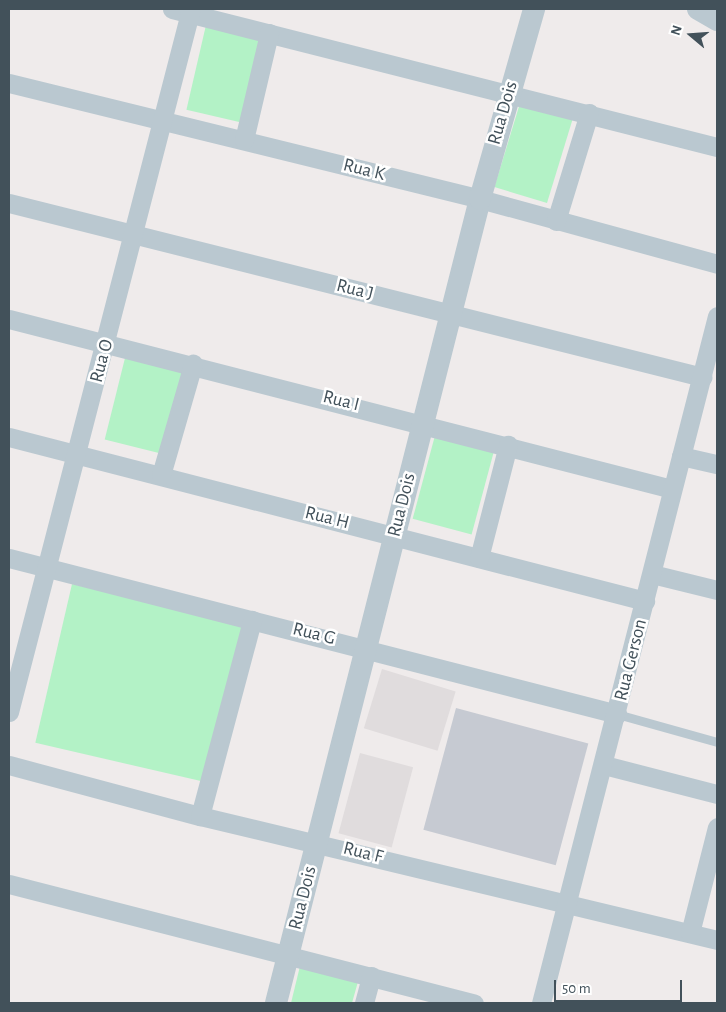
<!DOCTYPE html>
<style>
body{margin:0}
#map{position:relative;width:726px;height:1012px;overflow:hidden;background:#efebeb;font-family:"Alegreya Sans",sans-serif}
div>[style]{position:absolute}
[style*='--x']{left:calc(var(--x)*1px);top:calc(var(--y)*1px);width:calc(var(--w)*1px);rotate:calc(var(--a)*1deg)}
.education>*{inset:0;background:#e0dcdd;transform-origin:0 0}
.green>*{inset:0;background:#b3f2c6;transform-origin:0 0}
.building>*{inset:0;background:#c6cad2;transform-origin:0 0}
.service>*{height:9px;margin:-4.5px;padding:0 4.5px;transform-origin:4.5px;border-radius:4.5px;background:#bac8d0}
.minor>*{height:19px;margin:-9.5px;padding:0 9.5px;transform-origin:9.5px;border-radius:9.5px;background:#bac8d0}
.tertiary>*{height:22px;margin:-11px;padding:0 11px;transform-origin:11px;border-radius:11px;background:#bac8d0}
span{translate:-50% -50%;white-space:nowrap;text-align:center;line-height:1.15;-webkit-text-stroke:5px #fff;paint-order:stroke}
.street-label{font-size:19px;color:#42515a}
.frame{position:absolute;inset:0;border:10px solid #42515a;pointer-events:none}
.north{position:absolute;left:666px;top:10px;width:50px;height:50px;-webkit-text-stroke:4px #fff;paint-order:stroke;rotate:288deg;font-size:14px;font-weight:700;line-height:20px;text-align:center;color:#42515a}
.north::after{content:'';display:block;margin:auto;width:18px;height:22px;background:#42515a;clip-path:polygon(50% 0,100% 100%,50% 72%,0 100%)}
.scale{position:absolute;left:554px;top:980px;width:128px;height:22px;box-sizing:border-box;border:2px solid #42515a;border-top:0;padding-left:6px;font-size:15px;line-height:18px;white-space:nowrap;color:#42515a;-webkit-text-stroke:4px #fff;paint-order:stroke}
</style>
<div id="map">
<div class="education">
<i style="left:382px;top:669px;width:77px;height:62px;rotate:17deg"></i>
<i style="left:360px;top:753px;width:55px;height:83px;rotate:15deg"></i>
</div>
<div class="green">
<i style="left:206px;top:25px;width:63px;height:87px;rotate:13deg"></i>
<i style="left:521px;top:100px;width:55px;height:91px;rotate:17deg"></i>
<i style="left:126px;top:354px;width:63px;height:88px;rotate:14deg"></i>
<i style="left:437px;top:428px;width:61px;height:94px;rotate:15deg"></i>
<i style="left:72px;top:584px;width:181px;height:163px;rotate:13deg"></i>
<i style="clip-path:polygon(301px 962px,359px 978px,352px 1003px,291px 1003px)"></i>
</div>
<div class="building">
<i style="left:456px;top:708px;width:137px;height:126px;rotate:15deg"></i>
</div>
<div class="service">
<i style="--x:617;--y:714;--w:104;--a:15.6"></i>
</div>
<div class="minor">
<i style="--x:172;--y:9;--w:562;--a:14.21"></i>
<i style="--x:9;--y:83;--w:485;--a:13.8"></i>
<i style="--x:480;--y:199;--w:246;--a:15.3"></i>
<i style="--x:244;--y:140;--w:110;--a:-76.8"></i>
<i style="--x:9;--y:203;--w:715;--a:14.09"></i>
<i style="--x:556;--y:221;--w:113;--a:-73"></i>
<i style="--x:9;--y:319;--w:684;--a:14.38"></i>
<i style="--x:9;--y:437;--w:657;--a:14.46"></i>
<i style="--x:681;--y:456;--w:37;--a:13"></i>
<i style="--x:161;--y:475;--w:116;--a:-73.9"></i>
<i style="--x:9;--y:558;--w:628;--a:14.39"></i>
<i style="--x:479;--y:558;--w:117;--a:-75.6"></i>
<i style="--x:652;--y:574;--w:67;--a:13.8"></i>
<i style="--x:9;--y:712;--w:726;--a:-75.49"></i>
<i style="--x:9;--y:765;--w:198;--a:15"></i>
<i style="--x:200;--y:816;--w:532;--a:13.49"></i>
<i style="--x:604;--y:765;--w:117;--a:14.4"></i>
<i style="--x:200;--y:816;--w:203;--a:-75.1"></i>
<i style="--x:9;--y:884;--w:480;--a:14.4"></i>
<i style="--x:690;--y:933;--w:109;--a:-75.7"></i>
<i style="--x:364;--y:1003;--w:28;--a:-75"></i>
<i style="--x:541;--y:1003;--w:709;--a:-75.63"></i>
</div>
<div class="tertiary">
<i style="--x:698;--y:9;--w:22;--a:30"></i>
<i style="--x:276;--y:1003;--w:829;--a:-75.76"></i>
<i style="--x:480;--y:199;--w:198;--a:-74.1"></i>
</div>
<div class="street-label">
<span style="left:503px;top:113px;rotate:-74deg">Rua Dois</span>
<span style="left:364px;top:170px;rotate:14deg">Rua K</span>
<span style="left:355px;top:290px;rotate:14deg">Rua J</span>
<span style="left:102px;top:361px;rotate:-75deg">Rua O</span>
<span style="left:341px;top:401px;rotate:14deg">Rua I</span>
<span style="left:402px;top:505px;rotate:-76deg">Rua Dois</span>
<span style="left:327px;top:518px;rotate:14deg">Rua H</span>
<span style="left:314px;top:634px;rotate:14deg">Rua G</span>
<span style="left:631px;top:660px;rotate:-76deg">Rua Gerson</span>
<span style="left:363px;top:853px;rotate:14deg">Rua F</span>
<span style="left:303px;top:898px;rotate:-76deg">Rua Dois</span>
</div>
<div class="frame"></div>
<div class="north">N</div>
<div class="scale">50 m</div>
</div>
